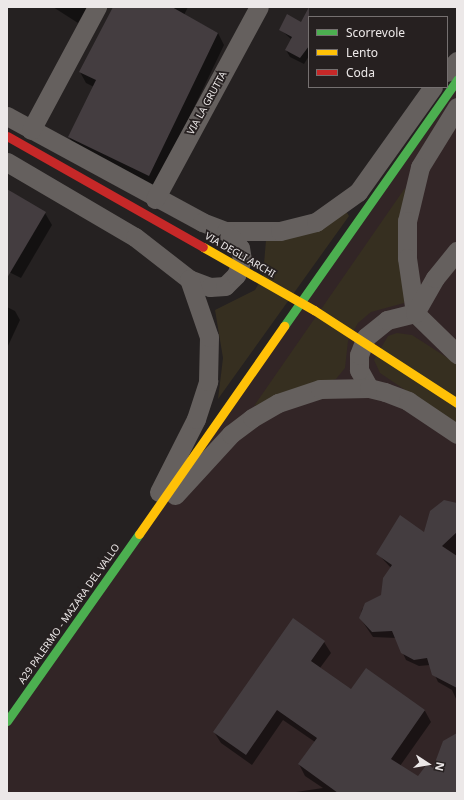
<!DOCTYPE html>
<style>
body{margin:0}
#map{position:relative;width:464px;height:800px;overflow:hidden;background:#252121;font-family:"Noto Sans",sans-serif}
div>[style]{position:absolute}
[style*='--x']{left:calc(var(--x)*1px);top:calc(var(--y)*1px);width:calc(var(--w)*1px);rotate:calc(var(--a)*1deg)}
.built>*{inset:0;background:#322526}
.green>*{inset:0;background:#362f20}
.shadow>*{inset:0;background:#0007}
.building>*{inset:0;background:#443d40}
.street>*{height:19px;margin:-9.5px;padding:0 9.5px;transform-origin:9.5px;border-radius:9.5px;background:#65605e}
.fast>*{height:9px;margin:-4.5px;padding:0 4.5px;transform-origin:4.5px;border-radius:4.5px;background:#4caf50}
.slow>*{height:9px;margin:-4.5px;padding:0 4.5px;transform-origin:4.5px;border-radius:4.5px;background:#ffc107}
.jam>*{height:9px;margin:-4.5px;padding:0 4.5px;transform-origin:4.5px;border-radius:4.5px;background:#c62828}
span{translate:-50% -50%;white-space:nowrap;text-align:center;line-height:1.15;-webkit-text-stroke:3.5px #262020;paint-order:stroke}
.street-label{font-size:10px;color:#ece8e8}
.frame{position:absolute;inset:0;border:8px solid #ece8e8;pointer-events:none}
.legend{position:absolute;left:308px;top:16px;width:140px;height:72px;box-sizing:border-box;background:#262020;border:1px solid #757070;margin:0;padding:5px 7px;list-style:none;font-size:12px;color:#ece8e8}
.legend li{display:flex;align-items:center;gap:8px;height:20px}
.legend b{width:20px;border:1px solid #757070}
.north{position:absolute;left:408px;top:744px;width:40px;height:40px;-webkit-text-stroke:3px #262020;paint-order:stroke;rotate:102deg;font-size:11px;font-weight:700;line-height:16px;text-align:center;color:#ece8e8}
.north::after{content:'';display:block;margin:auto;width:14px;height:18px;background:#ece8e8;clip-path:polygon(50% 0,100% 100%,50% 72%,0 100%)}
</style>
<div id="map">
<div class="built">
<i style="clip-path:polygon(457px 80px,457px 793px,7px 793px,7px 721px)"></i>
</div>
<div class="green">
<i style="clip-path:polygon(405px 188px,404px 303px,371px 312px,358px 323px,348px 341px,345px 368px,336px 379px,254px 406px)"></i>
<i style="clip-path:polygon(346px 211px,349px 216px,218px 399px,223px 358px,215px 310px,255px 290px,263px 276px,266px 240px)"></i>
<i style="clip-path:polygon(397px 333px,412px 335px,457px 364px,457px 425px,380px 373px,374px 360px,388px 336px)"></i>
</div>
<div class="shadow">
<i style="clip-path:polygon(53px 7px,87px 7px,78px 23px)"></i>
<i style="clip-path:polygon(115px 7px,188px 7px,184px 15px,218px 33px,224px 45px,156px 187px,76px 148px,69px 137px,94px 87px,86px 83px,80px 72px)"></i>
<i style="clip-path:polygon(309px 28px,309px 56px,304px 64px,290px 57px,286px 50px,292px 40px,280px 29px)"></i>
<i style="clip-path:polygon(7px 189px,45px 213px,52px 225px,21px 278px,7px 271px)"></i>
<i style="clip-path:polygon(7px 307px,15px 311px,20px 320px,7px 348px)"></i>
<i style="clip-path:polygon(457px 506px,457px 701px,452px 690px,438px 682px,430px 665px,419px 666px,406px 660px,396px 638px,373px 637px,360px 618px,362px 609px,382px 596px,391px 568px,378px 554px,425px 533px)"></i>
<i style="clip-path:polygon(324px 642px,331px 653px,320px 668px,351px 691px,366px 670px,425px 711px,431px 722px,400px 766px,418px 778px,433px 770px,457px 739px,457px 793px,289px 793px,323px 788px,305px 776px,299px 764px,315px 742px,283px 720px,252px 765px,221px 743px,214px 732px)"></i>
</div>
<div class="building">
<i style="clip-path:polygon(113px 7px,172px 7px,218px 33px,149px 176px,68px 137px,96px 80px,79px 72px)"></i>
<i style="clip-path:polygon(309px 7px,309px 46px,300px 58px,285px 50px,292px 37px,279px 30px,287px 14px,301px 22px)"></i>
<i style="clip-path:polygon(7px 189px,46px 212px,7px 278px)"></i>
<i style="clip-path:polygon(444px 500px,457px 503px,457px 532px,442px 546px,457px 556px,457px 688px,432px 675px,427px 658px,414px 660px,401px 653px,392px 631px,372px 632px,359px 618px,365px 603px,381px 595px,383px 578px,392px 565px,376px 554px,400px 515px,424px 532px,430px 511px)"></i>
<i style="clip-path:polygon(293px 618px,325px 641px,311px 661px,351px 689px,366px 668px,425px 710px,391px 759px,418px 776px,427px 764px,433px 768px,443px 741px,457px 733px,457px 793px,338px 793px,298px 764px,317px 738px,277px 710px,246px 755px,213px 732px)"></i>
</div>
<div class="street">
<i style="--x:447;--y:72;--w:15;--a:-48"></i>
<i style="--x:457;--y:107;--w:70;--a:121.7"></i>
<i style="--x:420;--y:167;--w:56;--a:103.5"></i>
<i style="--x:407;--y:221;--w:37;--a:90"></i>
<i style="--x:407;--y:258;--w:56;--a:81.7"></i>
<i style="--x:415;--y:313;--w:59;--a:44.3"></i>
<i style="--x:7;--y:116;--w:222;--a:28.5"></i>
<i style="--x:202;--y:222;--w:26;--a:21"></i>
<i style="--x:226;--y:231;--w:54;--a:0"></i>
<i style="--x:280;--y:231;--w:37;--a:-14"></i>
<i style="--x:316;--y:222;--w:52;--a:-35.5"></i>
<i style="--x:358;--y:192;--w:129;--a:-54.5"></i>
<i style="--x:31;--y:130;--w:140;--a:-61.8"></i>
<i style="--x:7;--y:162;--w:148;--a:30.4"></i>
<i style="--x:135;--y:237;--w:68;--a:37.9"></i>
<i style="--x:189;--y:279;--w:22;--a:21"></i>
<i style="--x:210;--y:287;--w:15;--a:-4"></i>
<i style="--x:225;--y:286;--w:16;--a:-45"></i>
<i style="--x:236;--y:275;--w:16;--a:-68"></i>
<i style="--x:242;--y:260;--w:12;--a:-99"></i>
<i style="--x:240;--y:248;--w:22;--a:-129"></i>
<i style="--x:155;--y:199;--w:218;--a:-61.6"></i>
<i style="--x:369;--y:388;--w:21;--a:-119"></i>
<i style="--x:359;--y:370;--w:15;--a:-90"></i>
<i style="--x:359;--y:355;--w:19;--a:-69"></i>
<i style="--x:366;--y:337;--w:27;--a:-39"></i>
<i style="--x:387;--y:320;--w:29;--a:-14"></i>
<i style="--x:415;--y:313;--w:40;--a:-60.3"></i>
<i style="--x:435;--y:278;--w:35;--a:-51"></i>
<i style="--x:159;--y:492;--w:82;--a:-63.1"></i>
<i style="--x:196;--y:419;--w:40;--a:-72"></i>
<i style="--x:208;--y:381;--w:44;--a:-88.7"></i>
<i style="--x:209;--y:337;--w:61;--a:-109"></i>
<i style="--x:175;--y:495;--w:83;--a:-47.4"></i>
<i style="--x:231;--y:434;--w:26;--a:-37"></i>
<i style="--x:252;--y:418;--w:30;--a:-30"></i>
<i style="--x:278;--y:403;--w:44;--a:-18.4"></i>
<i style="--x:320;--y:389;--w:49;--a:-1.2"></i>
<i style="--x:369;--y:388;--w:16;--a:14"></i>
<i style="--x:385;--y:392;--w:25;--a:21"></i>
<i style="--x:408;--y:401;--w:59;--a:34"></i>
</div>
<div class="fast">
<i style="--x:284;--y:326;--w:301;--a:-54.9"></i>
<i style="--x:7;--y:721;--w:229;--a:-54.8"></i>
</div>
<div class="slow">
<i style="--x:203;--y:247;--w:128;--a:29.6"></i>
<i style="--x:314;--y:310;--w:171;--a:33"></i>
<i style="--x:139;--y:534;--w:254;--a:-55.1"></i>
</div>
<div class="jam">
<i style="--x:7;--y:136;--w:225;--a:29.5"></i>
</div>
<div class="street-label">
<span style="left:207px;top:103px;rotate:-61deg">VIA LA GRUTTA</span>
<span style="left:240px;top:255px;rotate:30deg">VIA DEGLI ARCHI</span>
<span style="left:69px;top:614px;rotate:-55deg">A29 PALERMO - MAZARA DEL VALLO</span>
</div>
<div class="frame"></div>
<ul class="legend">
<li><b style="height:5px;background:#4caf50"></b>Scorrevole</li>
<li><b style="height:5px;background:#ffc107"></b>Lento</li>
<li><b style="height:5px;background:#c62828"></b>Coda</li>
</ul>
<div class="north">N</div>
</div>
